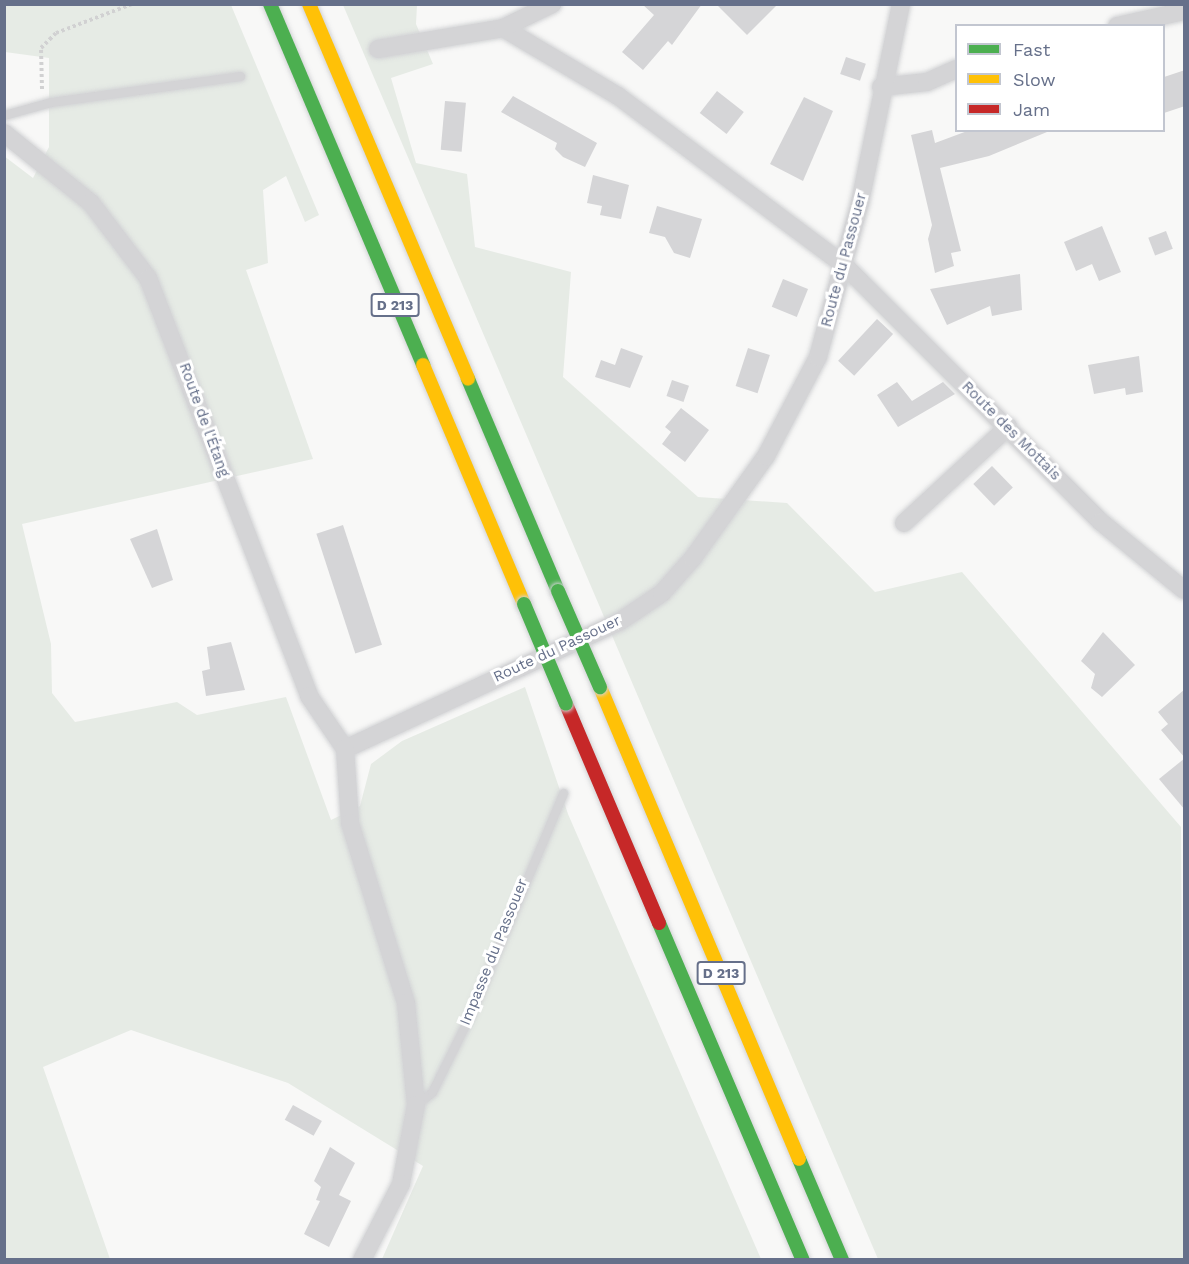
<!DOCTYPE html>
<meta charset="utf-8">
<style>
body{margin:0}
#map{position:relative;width:1189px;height:1264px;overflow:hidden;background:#f8f8f7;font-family:"Work Sans",sans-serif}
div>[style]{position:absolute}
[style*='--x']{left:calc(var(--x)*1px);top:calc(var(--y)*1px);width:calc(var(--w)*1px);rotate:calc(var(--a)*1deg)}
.green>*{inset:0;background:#e6ebe5}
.building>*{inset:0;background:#d5d5d7;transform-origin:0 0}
.path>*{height:4px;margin-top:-2px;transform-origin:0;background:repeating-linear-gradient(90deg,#d1d1d2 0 3px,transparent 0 6px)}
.roads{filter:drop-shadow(0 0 2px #d3d4d6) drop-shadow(0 0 2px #d3d4d6)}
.lane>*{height:9px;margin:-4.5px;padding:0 4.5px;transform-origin:4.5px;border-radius:4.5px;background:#d4d4d6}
.street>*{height:18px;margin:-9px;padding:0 9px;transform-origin:9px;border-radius:9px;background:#d4d4d6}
.fast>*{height:14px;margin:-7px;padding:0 7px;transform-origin:7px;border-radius:7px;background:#4caf50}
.slow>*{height:14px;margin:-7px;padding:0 7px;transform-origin:7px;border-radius:7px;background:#ffc107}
.jam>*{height:14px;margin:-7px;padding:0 7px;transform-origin:7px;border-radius:7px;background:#c62828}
.bridges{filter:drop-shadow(0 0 2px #d3d4d6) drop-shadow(0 0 2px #d3d4d6)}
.fast-bridge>*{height:14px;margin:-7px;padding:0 7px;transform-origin:7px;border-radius:7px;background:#4caf50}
span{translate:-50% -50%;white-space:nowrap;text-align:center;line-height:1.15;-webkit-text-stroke:6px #fff;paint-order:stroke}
.shield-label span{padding:2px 4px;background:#fff;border:2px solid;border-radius:4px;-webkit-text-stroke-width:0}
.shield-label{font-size:14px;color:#66708a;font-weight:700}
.street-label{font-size:15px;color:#66708a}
.frame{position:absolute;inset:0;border:6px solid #66708a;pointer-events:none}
.legend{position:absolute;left:955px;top:24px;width:210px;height:108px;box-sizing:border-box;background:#fff;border:2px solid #c2c6d0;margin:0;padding:8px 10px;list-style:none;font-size:18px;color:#66708a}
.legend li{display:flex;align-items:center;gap:12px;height:30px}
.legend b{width:30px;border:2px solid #c2c6d0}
</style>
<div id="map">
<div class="green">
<i style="clip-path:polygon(4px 5px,231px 5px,319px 215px,305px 222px,286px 176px,263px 190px,268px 263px,246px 270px,313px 459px,22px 524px,51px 644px,52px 693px,75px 722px,177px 702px,197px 715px,286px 697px,331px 820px,360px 806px,371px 764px,402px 741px,525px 687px,568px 814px,761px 1259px,382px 1259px,423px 1166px,288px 1083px,131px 1030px,43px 1067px,110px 1259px,5px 1259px,4px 156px,33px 178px,49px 147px,49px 58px,5px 52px)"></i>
<i style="clip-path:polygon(343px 5px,417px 5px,416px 24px,433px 64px,391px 78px,416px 163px,467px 174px,475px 247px,571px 272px,563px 377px,698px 497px,787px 503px,875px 592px,962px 572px,1181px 827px,1184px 1259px,878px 1259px)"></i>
</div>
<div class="building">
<i style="clip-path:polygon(642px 4px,702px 4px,672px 45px,668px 41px,643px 70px,622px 52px,654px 15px)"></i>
<i style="clip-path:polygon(716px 4px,778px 4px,747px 35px)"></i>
<i style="left:846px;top:57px;width:21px;height:18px;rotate:19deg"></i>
<i style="clip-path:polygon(1185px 70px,1185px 106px,1164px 113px,1164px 77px)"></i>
<i style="left:717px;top:91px;width:34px;height:28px;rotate:38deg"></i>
<i style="clip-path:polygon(513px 96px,597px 143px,585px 167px,563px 157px,555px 149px,557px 143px,501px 112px)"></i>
<i style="clip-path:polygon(804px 97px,833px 111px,803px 181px,770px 164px)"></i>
<i style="left:445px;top:101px;width:21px;height:49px;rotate:5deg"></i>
<i style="clip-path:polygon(932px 130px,935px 143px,970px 130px,1047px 132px,989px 156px,940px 168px,961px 251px,951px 253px,954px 266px,935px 273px,928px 239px,932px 225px,911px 135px)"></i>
<i style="clip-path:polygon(593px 175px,629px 185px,621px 219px,600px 215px,602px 206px,587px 203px)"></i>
<i style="clip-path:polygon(657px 206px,702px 219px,690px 258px,674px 253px,665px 237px,649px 233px)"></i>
<i style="clip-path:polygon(1102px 226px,1121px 272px,1099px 281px,1092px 264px,1076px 271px,1064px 242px)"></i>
<i style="left:1166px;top:231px;width:19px;height:19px;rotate:69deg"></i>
<i style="clip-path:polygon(1020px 274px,1022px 310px,992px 316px,990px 306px,947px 325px,930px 289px)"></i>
<i style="left:783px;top:279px;width:27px;height:30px;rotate:22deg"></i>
<i style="left:877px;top:319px;width:22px;height:57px;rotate:43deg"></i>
<i style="clip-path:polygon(621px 348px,643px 356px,630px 388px,595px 377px,601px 360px,615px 365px)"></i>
<i style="left:748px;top:348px;width:23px;height:40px;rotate:18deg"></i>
<i style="clip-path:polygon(1139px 356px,1143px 392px,1126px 395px,1125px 388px,1094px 394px,1088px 365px)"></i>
<i style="left:672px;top:380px;width:18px;height:17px;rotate:19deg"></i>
<i style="clip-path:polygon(897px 382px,912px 401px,943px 382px,955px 394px,898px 427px,877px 395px)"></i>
<i style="clip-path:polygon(681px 408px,709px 430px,685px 462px,662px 444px,671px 432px,665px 427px)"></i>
<i style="left:992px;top:466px;width:30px;height:26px;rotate:46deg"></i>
<i style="left:343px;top:525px;width:126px;height:28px;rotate:72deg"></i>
<i style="clip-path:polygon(157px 529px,173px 580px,152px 588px,130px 539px)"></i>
<i style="clip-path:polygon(1103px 632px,1135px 665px,1102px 697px,1091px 688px,1095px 674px,1081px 661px)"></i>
<i style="clip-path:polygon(231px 642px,245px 690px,206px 696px,202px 671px,210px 669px,207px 647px)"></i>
<i style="clip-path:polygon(1185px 689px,1185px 758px,1161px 730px,1168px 724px,1158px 712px)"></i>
<i style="clip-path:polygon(1185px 758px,1185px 810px,1159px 779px)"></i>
<i style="left:293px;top:1105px;width:33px;height:17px;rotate:29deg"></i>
<i style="clip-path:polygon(330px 1147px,355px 1163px,339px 1195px,351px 1201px,329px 1247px,304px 1234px,320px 1201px,316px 1200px,321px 1187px,314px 1181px)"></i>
</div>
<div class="path">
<i style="--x:42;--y:89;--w:41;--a:-91.4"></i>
<i style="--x:41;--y:48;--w:21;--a:-45"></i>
<i style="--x:56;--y:33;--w:81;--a:-20.9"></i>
</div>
<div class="roads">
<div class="lane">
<i style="--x:4;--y:115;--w:49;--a:-15.5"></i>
<i style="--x:51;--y:102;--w:191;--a:-7.8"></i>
<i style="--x:416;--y:1105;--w:21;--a:-39"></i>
<i style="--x:432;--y:1092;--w:84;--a:-63.7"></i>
<i style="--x:469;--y:1017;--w:243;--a:-67.2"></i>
</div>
<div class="street">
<i style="--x:1117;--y:26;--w:69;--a:-12.6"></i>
<i style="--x:503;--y:28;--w:134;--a:30.6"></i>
<i style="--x:618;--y:96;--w:282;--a:36.8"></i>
<i style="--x:844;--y:265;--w:363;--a:45"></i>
<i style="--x:1101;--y:522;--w:107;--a:39.3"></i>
<i style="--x:378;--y:49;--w:127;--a:-9.5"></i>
<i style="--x:503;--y:28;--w:55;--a:-26.1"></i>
<i style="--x:881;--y:87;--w:46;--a:-6.2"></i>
<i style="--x:927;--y:82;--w:32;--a:-24"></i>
<i style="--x:4;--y:133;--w:112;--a:38.8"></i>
<i style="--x:91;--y:203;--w:94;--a:52.8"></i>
<i style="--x:148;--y:278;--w:448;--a:68.9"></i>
<i style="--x:309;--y:696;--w:64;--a:55.8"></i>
<i style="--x:904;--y:523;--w:142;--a:-42.7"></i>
<i style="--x:345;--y:749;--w:302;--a:-24.9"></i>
<i style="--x:619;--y:622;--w:52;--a:-34"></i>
<i style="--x:662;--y:593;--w:47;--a:-48.5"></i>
<i style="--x:693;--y:558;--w:125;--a:-54.4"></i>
<i style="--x:766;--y:456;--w:112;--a:-62.3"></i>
<i style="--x:818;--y:357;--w:161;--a:-74.8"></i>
<i style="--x:860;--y:202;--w:202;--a:-78.3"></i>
<i style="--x:345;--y:749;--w:74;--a:86.1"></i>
<i style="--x:350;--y:823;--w:189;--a:72.7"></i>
<i style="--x:406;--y:1003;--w:102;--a:84.4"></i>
<i style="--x:416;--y:1105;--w:80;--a:100.8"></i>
<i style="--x:401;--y:1184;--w:85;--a:117.2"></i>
</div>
<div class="fast">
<i style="--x:270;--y:4;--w:392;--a:67"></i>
<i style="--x:468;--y:379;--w:230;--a:67"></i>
<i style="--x:659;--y:923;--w:366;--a:66.9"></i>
<i style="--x:799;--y:1159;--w:110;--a:66.9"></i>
</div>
<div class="slow">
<i style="--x:309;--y:4;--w:407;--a:67"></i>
<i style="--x:423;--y:365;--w:259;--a:67.1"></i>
<i style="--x:600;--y:687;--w:512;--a:67.14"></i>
</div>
<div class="jam">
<i style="--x:566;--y:704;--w:238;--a:67"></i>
</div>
</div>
<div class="bridges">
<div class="fast-bridge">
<i style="--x:558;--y:591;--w:105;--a:66.4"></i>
<i style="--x:524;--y:604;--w:108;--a:67.2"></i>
</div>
</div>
<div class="shield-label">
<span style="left:395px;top:305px">D 213</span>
<span style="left:721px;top:973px">D 213</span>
</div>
<div class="street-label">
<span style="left:844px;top:260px;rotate:-75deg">Route du Passouer</span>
<span style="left:204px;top:420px;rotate:70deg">Route de l'Étang</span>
<span style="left:1011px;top:431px;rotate:45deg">Route des Mottais</span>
<span style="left:557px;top:649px;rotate:-25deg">Route du Passouer</span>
<span style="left:494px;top:952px;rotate:-68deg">Impasse du Passouer</span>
</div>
<div class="frame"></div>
<ul class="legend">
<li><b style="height:8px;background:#4caf50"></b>Fast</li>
<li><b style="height:8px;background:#ffc107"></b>Slow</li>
<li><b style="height:8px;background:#c62828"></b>Jam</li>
</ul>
</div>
